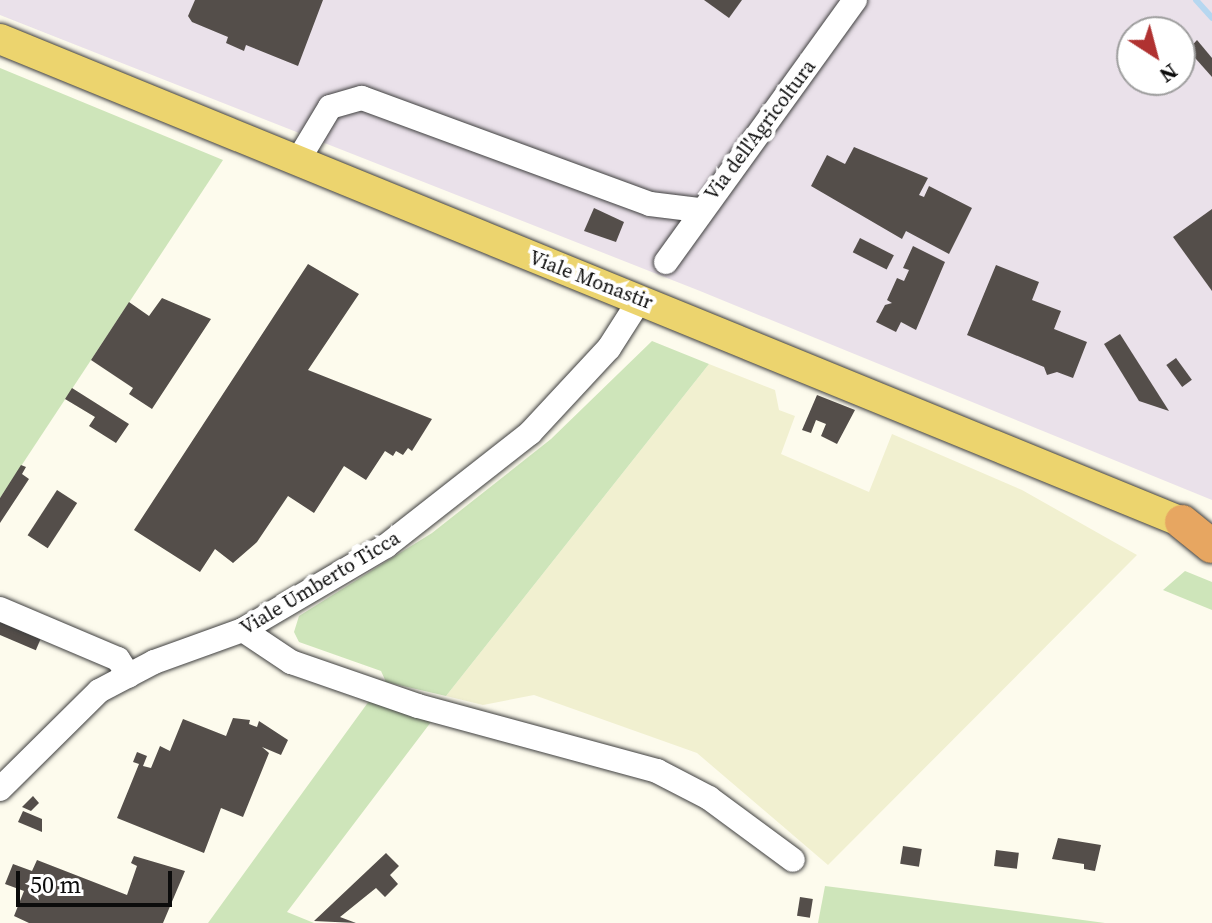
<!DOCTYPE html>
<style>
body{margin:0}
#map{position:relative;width:1212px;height:923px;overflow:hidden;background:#fdfbed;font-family:"Source Serif 4",serif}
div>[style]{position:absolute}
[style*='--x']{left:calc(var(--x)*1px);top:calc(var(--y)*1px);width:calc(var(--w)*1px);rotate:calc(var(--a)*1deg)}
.industrial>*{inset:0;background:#eae1ea}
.farmland>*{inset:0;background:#f1f0d0}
.green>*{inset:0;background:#cee5ba}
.stream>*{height:6px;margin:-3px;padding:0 3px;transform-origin:3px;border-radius:3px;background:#b6d7f0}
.building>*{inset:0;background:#544e4a;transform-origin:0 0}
.roads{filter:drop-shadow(0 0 2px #3f3f3f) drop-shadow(0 0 2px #3f3f3f)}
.minor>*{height:24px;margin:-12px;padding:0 12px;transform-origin:12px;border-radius:12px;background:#fff}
.major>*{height:30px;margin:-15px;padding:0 15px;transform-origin:15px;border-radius:15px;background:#ecd46e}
.highway>*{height:34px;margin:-17px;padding:0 17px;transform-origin:17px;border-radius:17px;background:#e7a661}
span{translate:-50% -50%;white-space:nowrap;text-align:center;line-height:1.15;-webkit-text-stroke:8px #fff;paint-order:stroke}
.street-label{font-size:20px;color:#0c0c0c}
.north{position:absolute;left:1116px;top:16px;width:80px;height:80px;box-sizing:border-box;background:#fff;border:2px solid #9e9e9e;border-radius:50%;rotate:144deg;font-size:22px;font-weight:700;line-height:32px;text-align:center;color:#0c0c0c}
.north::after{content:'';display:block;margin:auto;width:28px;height:36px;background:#b03231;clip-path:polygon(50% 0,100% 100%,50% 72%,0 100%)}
.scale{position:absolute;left:16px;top:871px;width:156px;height:36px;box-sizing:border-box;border:4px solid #0c0c0c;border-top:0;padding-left:10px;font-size:24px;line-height:28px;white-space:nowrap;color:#0c0c0c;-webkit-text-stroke:6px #fff;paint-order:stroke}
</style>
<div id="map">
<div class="industrial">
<i style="clip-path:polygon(evenodd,0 0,1212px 0,1212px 500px,700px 291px,0 15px,0 0,1132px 32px,1180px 32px,1180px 80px,1132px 80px,1132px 32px)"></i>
</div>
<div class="farmland">
<i style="clip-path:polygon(709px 364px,775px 390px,779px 410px,795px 416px,781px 454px,869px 492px,892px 434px,1022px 490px,1137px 555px,828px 865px,697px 753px,534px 695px,483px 705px,446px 696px)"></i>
</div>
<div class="green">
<i style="clip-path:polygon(0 68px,223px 160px,0 498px)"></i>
<i style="clip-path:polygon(652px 341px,709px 364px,446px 696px,386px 682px,381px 671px,299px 642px,294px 632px,299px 616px,432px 533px,551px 439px)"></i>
<i style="clip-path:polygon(1185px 571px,1212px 582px,1212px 610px,1163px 590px)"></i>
<i style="clip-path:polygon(369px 701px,431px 722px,287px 912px,314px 923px,208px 923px)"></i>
<i style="clip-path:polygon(825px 886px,903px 896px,1105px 923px,818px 923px)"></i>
</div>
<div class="stream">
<i style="--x:1196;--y:0;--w:24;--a:48"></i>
</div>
<div class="building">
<i style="clip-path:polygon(195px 0,323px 0,298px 66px,246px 45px,244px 51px,226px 43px,228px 37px,192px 22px,188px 16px)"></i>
<i style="clip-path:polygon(704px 0,742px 0,729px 18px)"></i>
<i style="clip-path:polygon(1197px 40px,1212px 58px,1212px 77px,1188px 50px)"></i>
<i style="clip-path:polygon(854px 147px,928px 178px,919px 195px,924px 197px,929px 186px,972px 208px,949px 254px,906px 231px,902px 239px,811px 186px,827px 155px,845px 164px)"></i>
<i style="clip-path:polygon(594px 208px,624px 222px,616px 242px,584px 231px)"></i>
<i style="clip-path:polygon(1212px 209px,1212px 291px,1173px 237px)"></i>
<i style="left:860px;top:238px;width:38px;height:16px;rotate:27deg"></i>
<i style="clip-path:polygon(913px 246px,945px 262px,916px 330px,901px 322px,896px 332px,876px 322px,885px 305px,892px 303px,887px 300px,897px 278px,904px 281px,909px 270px,903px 268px)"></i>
<i style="clip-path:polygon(308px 264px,359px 294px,308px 370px,432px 419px,412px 451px,408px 448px,403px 455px,396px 451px,393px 456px,385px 451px,366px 480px,344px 466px,314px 513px,288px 496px,257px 542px,233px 563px,215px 549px,200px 572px,134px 530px)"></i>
<i style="clip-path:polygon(996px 265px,1039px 282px,1032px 300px,1061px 311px,1054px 329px,1087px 342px,1073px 378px,1057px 372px,1047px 375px,1044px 367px,967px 335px)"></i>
<i style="clip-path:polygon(162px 298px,211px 319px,152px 409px,129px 394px,133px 388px,91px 360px,129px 302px,149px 316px)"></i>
<i style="clip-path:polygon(1120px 334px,1169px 411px,1139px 401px,1104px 344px)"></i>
<i style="left:1176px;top:358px;width:27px;height:12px;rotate:54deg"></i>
<i style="clip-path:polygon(72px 388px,129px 424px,116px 443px,89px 426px,95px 417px,65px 399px)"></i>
<i style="clip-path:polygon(817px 395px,855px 410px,837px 444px,821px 436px,826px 424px,816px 420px,811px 433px,802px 430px)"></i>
<i style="clip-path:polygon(21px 465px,26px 467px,22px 474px,29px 479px,0 523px,0 498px)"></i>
<i style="left:57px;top:490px;width:24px;height:54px;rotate:33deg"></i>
<i style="left:0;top:622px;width:44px;height:12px;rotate:23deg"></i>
<i style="clip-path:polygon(233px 718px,250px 720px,249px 724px,257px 727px,259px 721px,288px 740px,281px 755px,262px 747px,269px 753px,243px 817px,221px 808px,204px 853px,117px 818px,139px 764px,133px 762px,137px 752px,147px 756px,143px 766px,151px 768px,160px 746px,170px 751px,183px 719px,226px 736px)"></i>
<i style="clip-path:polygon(33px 796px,39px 803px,31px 811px,22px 807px)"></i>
<i style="clip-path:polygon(23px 811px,42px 819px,42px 832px,18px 822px)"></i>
<i style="clip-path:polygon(1058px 838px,1101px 845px,1095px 871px,1084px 869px,1084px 864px,1052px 859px)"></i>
<i style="left:903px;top:846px;width:19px;height:18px;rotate:9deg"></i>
<i style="left:996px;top:850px;width:23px;height:16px;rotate:7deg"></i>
<i style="clip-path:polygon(386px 853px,399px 866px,390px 875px,398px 884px,385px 897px,376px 888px,340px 917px,356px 923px,314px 921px)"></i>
<i style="clip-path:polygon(134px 856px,185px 871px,163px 923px,29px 923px,14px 916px,24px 891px,5px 884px,13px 864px,32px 871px,37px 860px,127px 895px,137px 866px,131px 863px)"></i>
<i style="left:800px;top:897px;width:13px;height:19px;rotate:9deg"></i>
</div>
<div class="roads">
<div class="minor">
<i style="--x:297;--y:162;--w:64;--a:-59"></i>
<i style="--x:330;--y:107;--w:33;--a:-16"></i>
<i style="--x:362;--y:98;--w:307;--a:20.2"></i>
<i style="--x:650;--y:204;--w:49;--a:7"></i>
<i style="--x:666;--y:262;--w:323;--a:-54.2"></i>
<i style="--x:0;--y:609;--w:128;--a:23"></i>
<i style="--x:118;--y:659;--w:20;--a:57"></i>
<i style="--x:243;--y:630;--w:58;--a:33.7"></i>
<i style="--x:291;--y:662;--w:134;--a:19.1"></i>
<i style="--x:418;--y:706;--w:248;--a:15.2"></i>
<i style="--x:657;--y:771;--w:59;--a:27.4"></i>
<i style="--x:709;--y:798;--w:104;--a:36.4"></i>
<i style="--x:0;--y:789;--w:139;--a:-44.7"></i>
<i style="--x:99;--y:691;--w:62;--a:-27.8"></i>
<i style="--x:154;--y:662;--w:95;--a:-19.8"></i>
<i style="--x:243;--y:630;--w:166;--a:-30.4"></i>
<i style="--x:386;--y:546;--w:183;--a:-38.1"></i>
<i style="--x:530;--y:433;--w:116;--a:-47.1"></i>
<i style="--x:609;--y:348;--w:59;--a:-57.4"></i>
</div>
<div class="major">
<i style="--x:0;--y:39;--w:1277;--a:22.23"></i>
</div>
<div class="highway">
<i style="--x:1182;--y:522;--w:38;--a:39"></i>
</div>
</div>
<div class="street-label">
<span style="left:760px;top:130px;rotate:-53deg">Via dell'Agricoltura</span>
<span style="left:591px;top:280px;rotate:21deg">Viale Monastir</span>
<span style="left:320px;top:583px;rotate:-31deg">Viale Umberto Ticca</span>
</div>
<div class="north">N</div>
<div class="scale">50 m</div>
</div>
